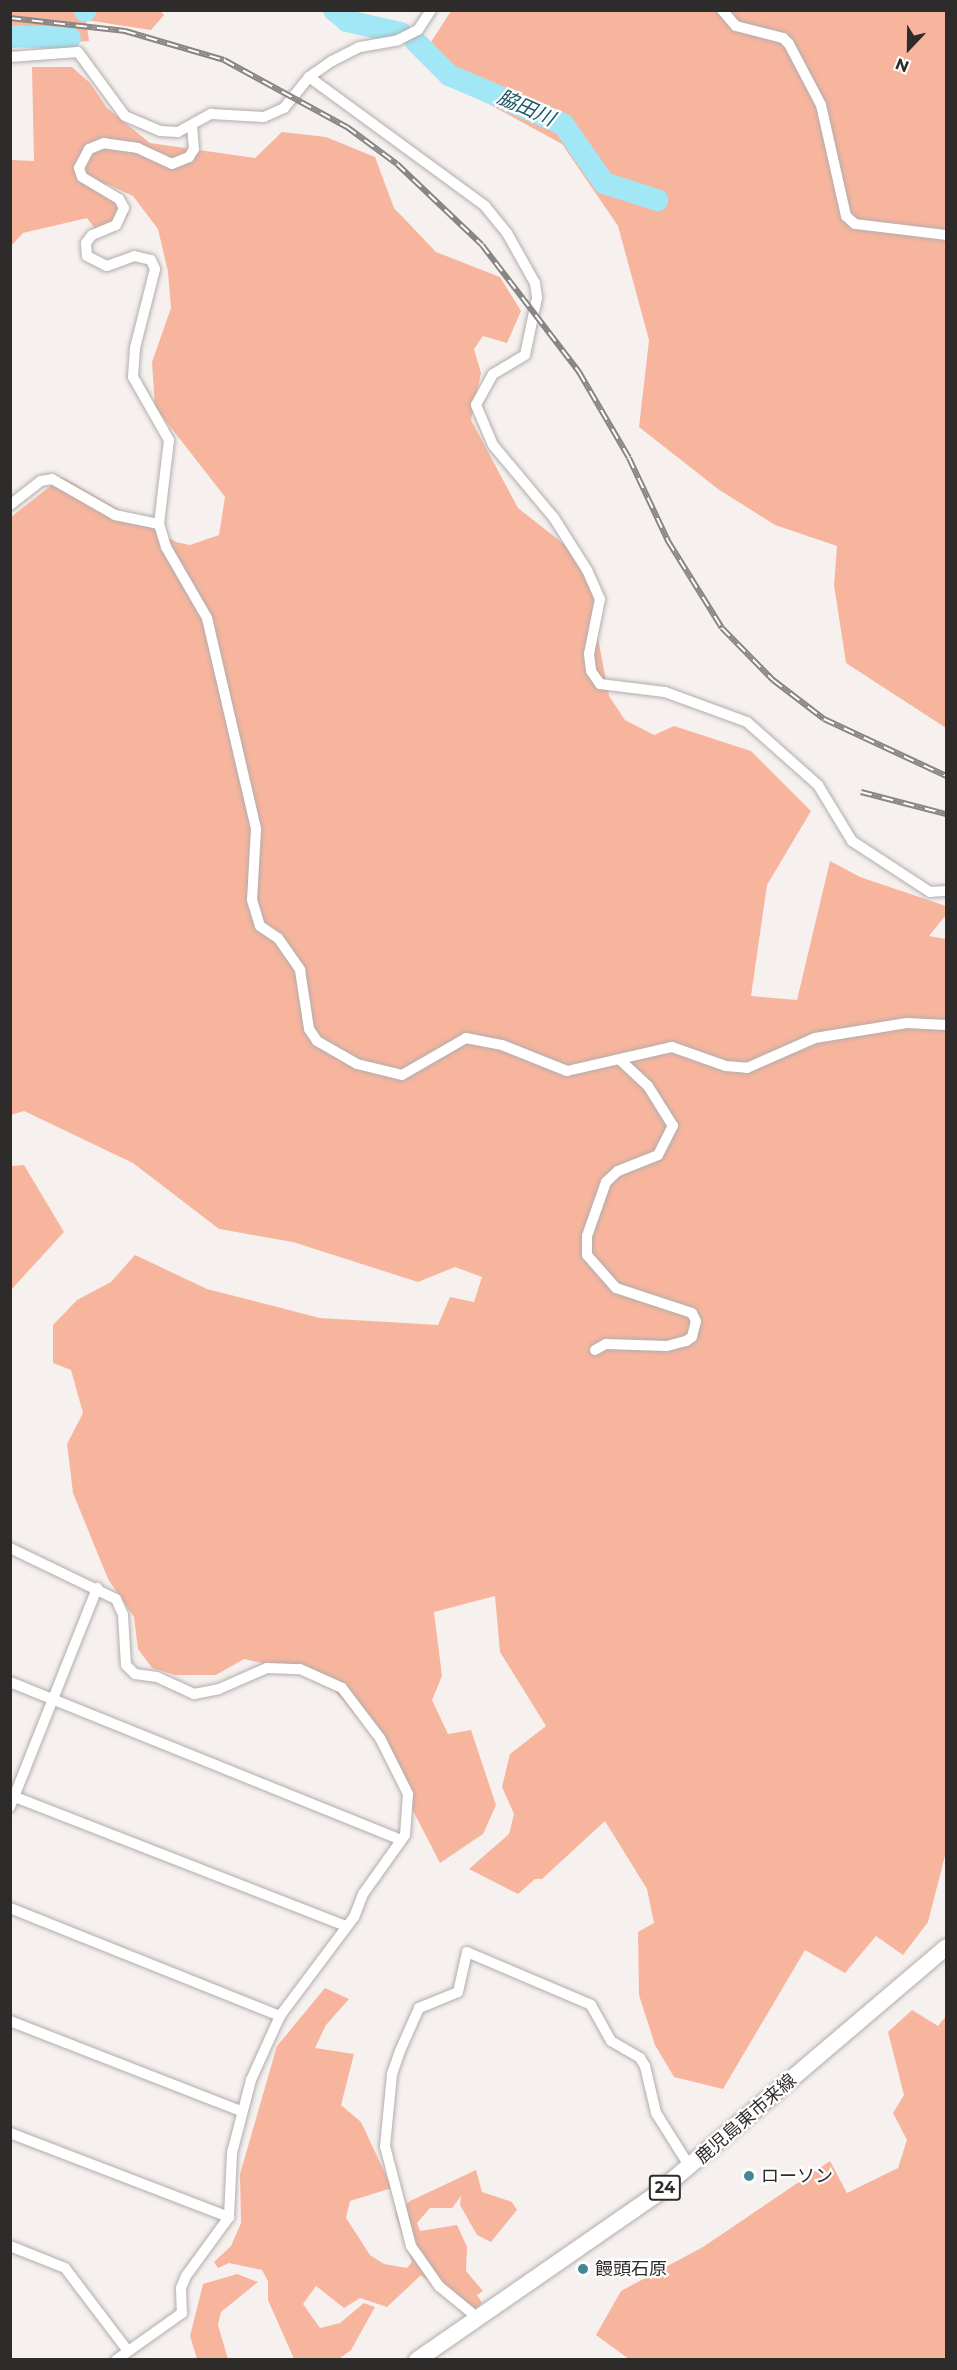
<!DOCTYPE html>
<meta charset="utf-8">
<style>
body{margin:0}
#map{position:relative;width:957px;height:2370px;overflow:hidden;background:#f6f1ef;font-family:Montserrat,"Noto Sans JP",sans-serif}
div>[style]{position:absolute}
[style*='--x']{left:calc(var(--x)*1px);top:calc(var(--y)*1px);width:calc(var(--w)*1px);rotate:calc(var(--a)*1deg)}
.green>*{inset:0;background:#f8b59e}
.river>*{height:22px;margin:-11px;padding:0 11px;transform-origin:11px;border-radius:11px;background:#a2e7f6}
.roads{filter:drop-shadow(0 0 2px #b2adab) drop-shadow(0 0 2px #b2adab)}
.street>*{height:10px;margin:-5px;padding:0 5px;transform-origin:5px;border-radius:5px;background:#fff}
.primary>*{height:16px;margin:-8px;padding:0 8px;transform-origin:8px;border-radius:8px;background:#fff}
.rail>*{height:6px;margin-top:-3px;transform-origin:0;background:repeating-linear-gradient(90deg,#fff 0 11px,#888584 0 22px);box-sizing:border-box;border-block:2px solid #888584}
.dots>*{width:16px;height:16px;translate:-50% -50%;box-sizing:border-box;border:3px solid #fff;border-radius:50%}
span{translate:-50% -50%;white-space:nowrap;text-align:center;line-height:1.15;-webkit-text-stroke:4.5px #fff;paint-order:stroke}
.shield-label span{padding:2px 4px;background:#fff;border:2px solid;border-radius:4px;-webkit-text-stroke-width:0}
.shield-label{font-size:16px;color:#2e2c2b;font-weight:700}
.street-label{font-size:18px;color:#2e2c2b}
.poi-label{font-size:18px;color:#2e2c2b}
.left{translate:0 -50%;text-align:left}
.water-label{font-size:20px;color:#1f5661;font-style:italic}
.frame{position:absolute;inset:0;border:12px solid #2e2c2b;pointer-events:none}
.north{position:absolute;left:879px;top:18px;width:60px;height:60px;-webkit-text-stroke:4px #fff;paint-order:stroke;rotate:202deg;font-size:16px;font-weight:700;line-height:24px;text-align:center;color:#2e2c2b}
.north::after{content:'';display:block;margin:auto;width:21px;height:27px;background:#2e2c2b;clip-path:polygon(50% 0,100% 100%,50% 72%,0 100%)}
</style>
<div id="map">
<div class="green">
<i style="clip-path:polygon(161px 11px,164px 15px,151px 30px,86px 20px,89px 41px,11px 48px,11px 11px)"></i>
<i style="clip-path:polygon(451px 11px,946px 11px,946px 728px,846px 663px,834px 585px,837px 546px,775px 525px,718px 489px,639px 427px,649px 340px,618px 226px,562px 144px,443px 79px,431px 42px)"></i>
<i style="clip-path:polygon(32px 67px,72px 67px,90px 83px,107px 108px,150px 143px,255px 158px,282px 132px,326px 137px,375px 157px,394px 208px,436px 252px,500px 277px,521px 311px,507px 343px,483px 336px,474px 349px,481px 373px,471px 420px,518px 508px,588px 563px,597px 586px,597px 633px,609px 696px,625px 720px,654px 735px,674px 726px,751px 751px,811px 811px,767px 885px,751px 996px,797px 1000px,830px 861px,860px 877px,946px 906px,946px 915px,929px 936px,946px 939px,946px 1852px,928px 1922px,903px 1955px,876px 1936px,845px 1973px,805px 1950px,723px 2089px,674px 2077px,655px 2045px,639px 1995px,638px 1932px,654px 1923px,647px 1889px,605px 1821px,542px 1879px,535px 1879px,518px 1894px,469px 1869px,509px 1834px,514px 1814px,502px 1787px,510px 1754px,546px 1726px,500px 1652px,495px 1596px,434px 1612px,442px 1676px,432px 1700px,448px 1734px,471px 1730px,496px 1805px,483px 1834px,440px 1863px,376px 1739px,334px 1690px,296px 1671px,244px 1659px,216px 1675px,175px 1675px,152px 1668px,138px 1649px,134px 1617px,108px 1579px,73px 1493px,67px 1444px,83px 1413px,71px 1370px,53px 1363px,53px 1325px,77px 1300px,111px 1282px,135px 1255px,207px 1289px,320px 1318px,438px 1325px,450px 1297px,474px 1302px,482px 1277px,455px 1267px,418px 1282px,293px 1242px,219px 1229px,133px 1163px,24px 1111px,11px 1115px,11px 517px,62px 477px,176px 542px,190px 545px,219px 535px,225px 497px,155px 407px,152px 362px,171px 308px,168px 272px,158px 229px,133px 196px,107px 184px,99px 190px,124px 205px,128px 215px,101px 237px,87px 218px,23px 233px,11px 246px,11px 160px,34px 161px)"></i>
<i style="clip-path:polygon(24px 1165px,64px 1232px,11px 1290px,11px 1166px)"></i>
<i style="clip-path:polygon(325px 1988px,349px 1999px,326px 2025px,315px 2048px,354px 2054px,341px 2105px,361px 2122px,392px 2188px,350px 2201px,346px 2218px,370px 2255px,384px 2264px,407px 2268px,412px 2262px,395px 2213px,410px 2201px,476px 2170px,482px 2192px,512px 2202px,517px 2210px,491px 2242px,477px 2235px,460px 2205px,461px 2196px,452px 2208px,430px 2208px,417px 2223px,420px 2231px,457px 2225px,467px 2247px,466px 2271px,483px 2291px,477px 2295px,482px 2303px,470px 2314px,421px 2275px,387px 2307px,360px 2298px,344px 2308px,316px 2286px,303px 2304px,320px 2328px,340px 2323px,364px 2303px,375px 2307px,351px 2350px,339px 2359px,294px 2359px,268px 2300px,268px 2281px,262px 2270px,229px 2263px,218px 2268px,214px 2262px,231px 2246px,241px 2223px,240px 2174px,277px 2046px)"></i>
<i style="clip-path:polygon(912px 2010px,938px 2026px,946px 2016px,946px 2359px,629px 2359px,596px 2335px,621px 2291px,703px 2247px,830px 2161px,847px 2193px,898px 2168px,907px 2140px,893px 2113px,904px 2095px,888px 2032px)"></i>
<i style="clip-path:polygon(237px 2274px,258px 2282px,221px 2312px,218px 2325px,228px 2359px,197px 2359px,190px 2336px,203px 2284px)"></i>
</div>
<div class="river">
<i style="--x:85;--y:10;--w:1;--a:90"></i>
<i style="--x:334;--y:10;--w:17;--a:40"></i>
<i style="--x:347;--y:21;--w:55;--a:12.5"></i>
<i style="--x:10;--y:36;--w:60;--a:1.9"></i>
<i style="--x:416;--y:42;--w:47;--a:45"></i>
<i style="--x:449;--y:75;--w:124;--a:23.3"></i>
<i style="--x:563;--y:124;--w:72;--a:55.2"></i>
<i style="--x:604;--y:183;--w:56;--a:17.8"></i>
</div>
<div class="roads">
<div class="street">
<i style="--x:722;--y:10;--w:21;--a:49"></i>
<i style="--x:736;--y:26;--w:49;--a:14.3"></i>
<i style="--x:783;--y:38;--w:8;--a:45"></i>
<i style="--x:789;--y:44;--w:69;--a:62.3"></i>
<i style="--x:821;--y:105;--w:114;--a:77.3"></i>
<i style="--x:846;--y:216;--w:12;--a:42"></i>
<i style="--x:855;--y:224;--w:92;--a:6.9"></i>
<i style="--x:10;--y:57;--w:68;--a:-4.2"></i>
<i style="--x:78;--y:52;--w:79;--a:53.7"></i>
<i style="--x:125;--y:116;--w:38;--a:23"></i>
<i style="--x:160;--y:131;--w:18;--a:3"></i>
<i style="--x:178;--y:132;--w:38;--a:-29"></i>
<i style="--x:211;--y:114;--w:53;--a:3.2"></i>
<i style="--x:264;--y:117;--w:22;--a:-24"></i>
<i style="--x:284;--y:108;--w:40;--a:-51"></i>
<i style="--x:309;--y:77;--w:28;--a:-35"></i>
<i style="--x:332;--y:61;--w:31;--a:-27"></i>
<i style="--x:360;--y:47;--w:39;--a:-10"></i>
<i style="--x:398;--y:40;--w:22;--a:-27"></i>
<i style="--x:418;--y:30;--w:24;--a:-57"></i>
<i style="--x:309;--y:77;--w:218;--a:36.2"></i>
<i style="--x:485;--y:206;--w:35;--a:51"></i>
<i style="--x:507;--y:233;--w:57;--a:60.8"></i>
<i style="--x:535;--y:283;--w:15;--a:82"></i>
<i style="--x:537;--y:298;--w:58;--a:101.9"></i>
<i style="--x:525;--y:355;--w:37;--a:149"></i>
<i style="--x:493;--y:374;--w:35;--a:119"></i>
<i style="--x:476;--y:405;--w:43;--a:67"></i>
<i style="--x:493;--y:445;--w:95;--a:50.1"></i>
<i style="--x:554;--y:518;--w:62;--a:57.6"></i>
<i style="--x:587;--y:570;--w:32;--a:66"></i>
<i style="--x:600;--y:599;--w:56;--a:101.3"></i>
<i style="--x:589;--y:654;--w:17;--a:83"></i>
<i style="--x:591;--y:671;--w:16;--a:55"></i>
<i style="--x:600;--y:684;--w:65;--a:7"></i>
<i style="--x:665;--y:692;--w:87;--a:20.1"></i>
<i style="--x:747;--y:722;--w:95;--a:41.6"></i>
<i style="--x:818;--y:785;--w:66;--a:58.7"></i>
<i style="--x:852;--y:841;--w:93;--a:33.2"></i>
<i style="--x:930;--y:892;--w:16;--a:-4"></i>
<i style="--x:192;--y:126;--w:23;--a:85"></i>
<i style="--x:194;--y:149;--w:9;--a:122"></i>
<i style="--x:189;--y:157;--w:18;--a:158"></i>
<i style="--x:172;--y:164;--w:38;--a:-155"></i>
<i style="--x:138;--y:148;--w:34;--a:-172"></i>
<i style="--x:104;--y:143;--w:16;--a:158"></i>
<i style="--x:89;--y:149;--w:21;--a:118"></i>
<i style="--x:79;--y:168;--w:9;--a:72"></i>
<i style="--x:82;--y:177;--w:43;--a:30.7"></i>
<i style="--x:119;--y:199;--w:10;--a:61"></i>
<i style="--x:124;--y:208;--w:19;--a:115"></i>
<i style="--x:116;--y:225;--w:26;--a:157"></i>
<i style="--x:92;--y:235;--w:10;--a:127"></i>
<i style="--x:86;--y:243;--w:13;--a:86"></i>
<i style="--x:87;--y:256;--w:22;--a:27"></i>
<i style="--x:107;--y:266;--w:29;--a:-20"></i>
<i style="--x:134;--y:256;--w:17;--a:13"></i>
<i style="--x:151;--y:260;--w:10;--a:66"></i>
<i style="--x:155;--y:269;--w:81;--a:104.2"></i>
<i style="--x:135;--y:348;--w:29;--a:94"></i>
<i style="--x:133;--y:377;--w:73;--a:60.3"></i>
<i style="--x:169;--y:440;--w:85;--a:96.8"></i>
<i style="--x:159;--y:524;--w:24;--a:73"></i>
<i style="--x:166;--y:547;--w:82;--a:60"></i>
<i style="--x:207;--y:618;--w:217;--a:76.9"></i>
<i style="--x:256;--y:829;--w:71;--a:93.2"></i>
<i style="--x:252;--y:900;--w:27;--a:73"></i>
<i style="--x:260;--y:926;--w:22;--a:34"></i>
<i style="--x:278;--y:938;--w:39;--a:55"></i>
<i style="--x:300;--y:970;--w:60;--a:81.3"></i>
<i style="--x:309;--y:1029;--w:14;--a:56"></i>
<i style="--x:317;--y:1041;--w:46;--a:29.9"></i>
<i style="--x:357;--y:1064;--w:46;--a:13.7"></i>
<i style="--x:402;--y:1075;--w:74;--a:-30"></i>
<i style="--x:466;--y:1038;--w:37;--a:11"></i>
<i style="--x:502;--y:1045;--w:70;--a:21.8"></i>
<i style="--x:567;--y:1071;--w:108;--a:-12.9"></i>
<i style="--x:672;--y:1047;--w:57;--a:19.4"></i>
<i style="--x:726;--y:1066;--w:21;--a:5"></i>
<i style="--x:747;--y:1068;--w:74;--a:-23.8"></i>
<i style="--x:815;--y:1038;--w:93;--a:-9.3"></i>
<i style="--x:907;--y:1023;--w:39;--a:3"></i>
<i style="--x:10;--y:505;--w:39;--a:-38"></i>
<i style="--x:41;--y:481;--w:11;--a:-10"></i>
<i style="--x:52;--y:479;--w:73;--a:29.7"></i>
<i style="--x:115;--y:515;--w:45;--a:11.6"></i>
<i style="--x:595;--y:1350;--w:13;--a:-29"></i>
<i style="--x:606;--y:1344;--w:61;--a:1.9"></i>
<i style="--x:667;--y:1346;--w:20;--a:-15"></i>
<i style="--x:686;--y:1341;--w:7;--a:-34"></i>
<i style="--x:692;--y:1337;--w:16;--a:-76"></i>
<i style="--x:696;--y:1321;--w:9;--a:-117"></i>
<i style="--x:692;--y:1313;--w:80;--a:-161.8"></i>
<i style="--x:616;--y:1288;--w:44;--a:-131.3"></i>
<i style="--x:587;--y:1255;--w:19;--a:-90"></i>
<i style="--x:587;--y:1236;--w:57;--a:-70.6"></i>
<i style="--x:606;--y:1182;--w:16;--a:-43"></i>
<i style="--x:618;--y:1171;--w:43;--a:-21.8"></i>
<i style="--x:658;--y:1155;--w:33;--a:-63"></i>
<i style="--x:673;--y:1126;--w:47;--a:-122"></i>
<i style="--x:648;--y:1086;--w:38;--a:-137"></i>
<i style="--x:10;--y:1548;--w:118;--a:25.7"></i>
<i style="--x:116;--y:1599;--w:17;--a:66"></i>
<i style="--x:123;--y:1615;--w:50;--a:86.6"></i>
<i style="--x:126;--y:1665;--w:13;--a:45"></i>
<i style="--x:135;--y:1674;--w:22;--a:8"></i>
<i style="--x:157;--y:1677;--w:41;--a:24.7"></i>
<i style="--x:194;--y:1694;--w:25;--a:-11"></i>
<i style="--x:219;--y:1689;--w:52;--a:-23.6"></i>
<i style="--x:267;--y:1668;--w:33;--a:2"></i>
<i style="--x:300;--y:1669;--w:46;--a:24.3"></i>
<i style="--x:342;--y:1688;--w:63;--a:52.8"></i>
<i style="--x:380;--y:1738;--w:63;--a:63.4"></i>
<i style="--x:408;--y:1794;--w:41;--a:94.2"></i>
<i style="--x:405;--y:1835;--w:72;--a:125.4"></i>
<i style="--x:363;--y:1894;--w:25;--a:111"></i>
<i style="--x:354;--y:1917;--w:124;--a:126.8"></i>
<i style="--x:280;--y:2016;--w:70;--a:114.4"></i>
<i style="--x:251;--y:2080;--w:75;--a:104.6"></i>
<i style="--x:232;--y:2153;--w:64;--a:92.7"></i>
<i style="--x:229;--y:2217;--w:73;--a:126.1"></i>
<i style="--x:186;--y:2276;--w:13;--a:113"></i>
<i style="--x:181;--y:2288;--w:25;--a:88"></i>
<i style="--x:182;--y:2313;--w:81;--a:144.5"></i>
<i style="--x:10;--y:1682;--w:419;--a:22"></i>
<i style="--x:10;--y:1795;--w:358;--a:21.3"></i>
<i style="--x:10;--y:1807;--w:236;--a:-68.3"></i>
<i style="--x:10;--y:1908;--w:291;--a:21.8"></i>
<i style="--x:10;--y:2021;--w:248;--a:21.3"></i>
<i style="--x:10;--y:2133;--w:235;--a:21"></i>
<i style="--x:10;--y:2246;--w:59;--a:21.8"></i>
<i style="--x:65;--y:2268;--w:104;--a:52.8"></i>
<i style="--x:478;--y:2318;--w:50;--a:-140.6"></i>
<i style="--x:439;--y:2286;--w:49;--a:-125"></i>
<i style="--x:411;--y:2246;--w:103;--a:-104.6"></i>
<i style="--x:385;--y:2146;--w:72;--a:-84.4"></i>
<i style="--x:392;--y:2074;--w:24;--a:-71"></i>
<i style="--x:400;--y:2051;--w:47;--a:-66.2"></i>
<i style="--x:419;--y:2008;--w:42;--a:-22.3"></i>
<i style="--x:458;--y:1992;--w:41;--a:-77.3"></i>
<i style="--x:467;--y:1952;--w:135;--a:23.1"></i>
<i style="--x:591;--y:2005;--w:41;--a:60.9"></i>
<i style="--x:611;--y:2041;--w:34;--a:30"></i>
<i style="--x:640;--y:2058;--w:9;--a:58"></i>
<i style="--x:645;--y:2066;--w:48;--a:76.8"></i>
<i style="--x:656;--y:2113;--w:64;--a:57.8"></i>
</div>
<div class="primary">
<i style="--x:417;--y:2360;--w:290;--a:-34.7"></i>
<i style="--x:655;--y:2195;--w:382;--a:-40.4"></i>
</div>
</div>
<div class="rail">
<i style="--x:10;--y:18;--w:116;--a:6.4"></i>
<i style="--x:125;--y:31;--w:103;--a:16.3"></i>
<i style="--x:224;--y:60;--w:140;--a:28.6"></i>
<i style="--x:347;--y:127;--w:62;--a:36.5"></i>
<i style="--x:397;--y:164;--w:117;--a:43.6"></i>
<i style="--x:482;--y:245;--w:160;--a:52.6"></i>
<i style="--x:579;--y:372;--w:99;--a:59.8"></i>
<i style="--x:629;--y:458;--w:92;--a:64.8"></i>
<i style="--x:668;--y:541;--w:102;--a:58.2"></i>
<i style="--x:722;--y:628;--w:73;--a:45.6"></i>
<i style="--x:773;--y:680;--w:64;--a:37.4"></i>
<i style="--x:824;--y:719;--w:135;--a:25"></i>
<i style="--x:861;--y:792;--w:88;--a:14.5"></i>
</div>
<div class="dots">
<i style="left:749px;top:2176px;background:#438795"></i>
<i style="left:583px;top:2269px;background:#438795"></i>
</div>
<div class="shield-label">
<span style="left:665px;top:2188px">24</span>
</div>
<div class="street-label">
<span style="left:746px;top:2119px;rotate:-41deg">鹿児島東市来線</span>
</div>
<div class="poi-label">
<span class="left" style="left:761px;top:2176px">ローソン</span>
<span class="left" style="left:595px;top:2269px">饅頭石原</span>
</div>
<div class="water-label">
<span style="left:526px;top:108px;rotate:24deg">脇田川</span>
</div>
<div class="frame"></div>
<div class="north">N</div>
</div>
